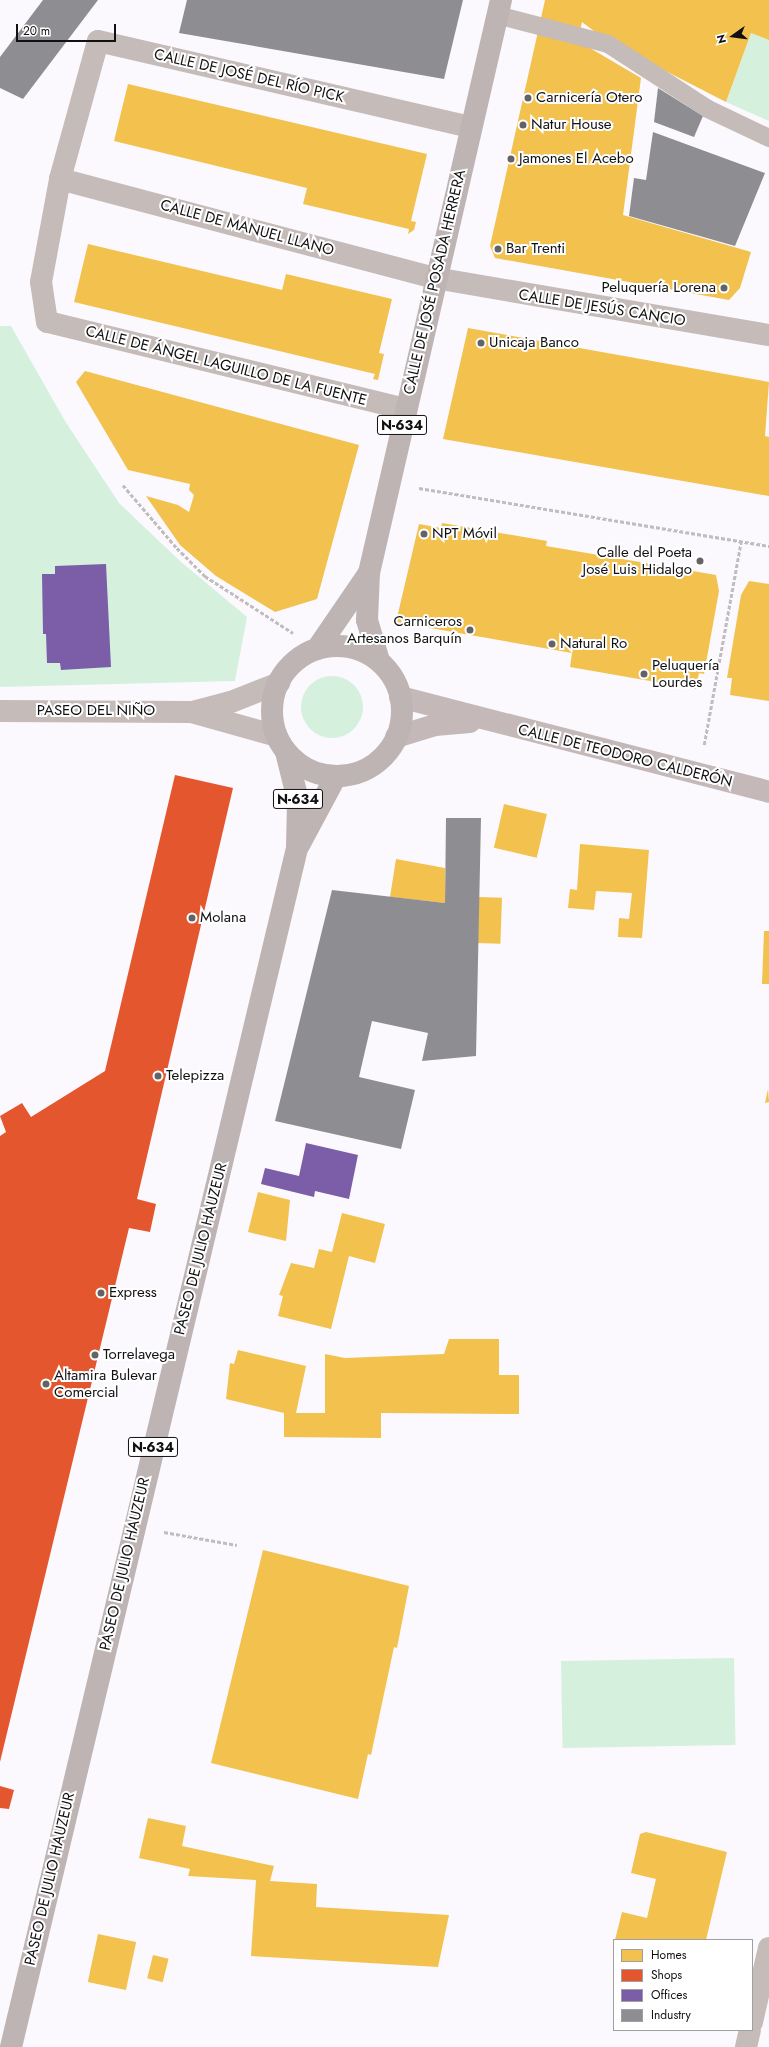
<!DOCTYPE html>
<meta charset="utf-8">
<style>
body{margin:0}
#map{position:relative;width:769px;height:2047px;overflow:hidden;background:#fbf9fe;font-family:Jost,sans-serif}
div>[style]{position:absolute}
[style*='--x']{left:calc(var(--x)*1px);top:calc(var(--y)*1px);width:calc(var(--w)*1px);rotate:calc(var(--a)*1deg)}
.green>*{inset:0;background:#d5f1dd;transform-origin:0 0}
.round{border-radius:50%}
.homes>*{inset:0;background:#f2c14e;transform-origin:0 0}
.shops>*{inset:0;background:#e4572e}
.offices>*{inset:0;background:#7b5ea7}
.industry>*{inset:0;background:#8d8d92}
.path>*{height:2.5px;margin-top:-1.25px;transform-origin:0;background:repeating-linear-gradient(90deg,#c1bcbd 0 4px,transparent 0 6px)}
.service>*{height:18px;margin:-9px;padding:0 9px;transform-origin:9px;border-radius:9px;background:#c5bbb8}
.pedestrian>*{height:22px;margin:-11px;padding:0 11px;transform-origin:11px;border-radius:11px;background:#c5bbb8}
.minor>*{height:22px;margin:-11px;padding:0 11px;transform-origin:11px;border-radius:11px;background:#c5bbb8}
.secondary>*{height:22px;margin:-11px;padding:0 11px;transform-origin:11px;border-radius:11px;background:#c4b9b8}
.trunk>*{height:22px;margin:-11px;padding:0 11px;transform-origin:11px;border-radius:11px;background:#beb4b3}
.trunk>.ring{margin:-11px;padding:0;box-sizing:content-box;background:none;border:22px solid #beb4b3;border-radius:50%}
.dots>*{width:11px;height:11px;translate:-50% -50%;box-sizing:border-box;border:2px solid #fff;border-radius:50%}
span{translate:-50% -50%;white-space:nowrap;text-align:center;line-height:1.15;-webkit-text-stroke:4px #fff;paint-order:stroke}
.shield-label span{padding:1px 3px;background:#fff;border:1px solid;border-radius:3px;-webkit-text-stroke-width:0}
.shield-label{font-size:14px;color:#111013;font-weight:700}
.street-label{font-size:15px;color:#111013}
.poi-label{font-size:15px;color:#111013}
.left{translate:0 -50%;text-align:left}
.right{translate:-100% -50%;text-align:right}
.legend{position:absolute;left:613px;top:1939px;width:140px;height:92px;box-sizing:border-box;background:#fff;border:1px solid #a09fa1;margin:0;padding:5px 7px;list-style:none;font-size:12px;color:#111013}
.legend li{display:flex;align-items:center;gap:8px;height:20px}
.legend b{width:20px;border:1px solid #a09fa1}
.north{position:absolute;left:713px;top:16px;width:40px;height:40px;-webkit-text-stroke:3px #fff;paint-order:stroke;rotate:256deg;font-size:11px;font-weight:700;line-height:16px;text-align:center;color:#111013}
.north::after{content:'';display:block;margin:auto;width:14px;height:18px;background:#111013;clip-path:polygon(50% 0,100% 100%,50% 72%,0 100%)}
.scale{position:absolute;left:16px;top:24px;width:100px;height:18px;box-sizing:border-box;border:2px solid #111013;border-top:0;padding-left:5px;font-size:12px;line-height:14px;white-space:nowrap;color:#111013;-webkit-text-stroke:3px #fff;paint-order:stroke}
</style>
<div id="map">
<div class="green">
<i style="clip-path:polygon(751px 33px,769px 40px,769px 121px,726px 102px)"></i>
<i style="clip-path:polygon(0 326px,11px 326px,65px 421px,119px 503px,180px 561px,247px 617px,235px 681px,0 687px)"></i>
<i class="round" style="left:301px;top:676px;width:62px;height:62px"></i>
<i style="left:734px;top:1658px;width:87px;height:173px;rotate:89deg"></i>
</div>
<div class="homes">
<i style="clip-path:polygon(545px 0,769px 0,769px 40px,751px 33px,726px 102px,607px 41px,582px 22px,578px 41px,641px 78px,623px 215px,751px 252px,740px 288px,729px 300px,495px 258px,490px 246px)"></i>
<i style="clip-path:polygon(128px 84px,427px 154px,411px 221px,416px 222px,414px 230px,408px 234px,409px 229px,303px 204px,307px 188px,114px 141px)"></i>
<i style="clip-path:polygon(88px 244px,282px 290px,286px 274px,392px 299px,379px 353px,384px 354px,378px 380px,373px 379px,375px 374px,74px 302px)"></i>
<i style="clip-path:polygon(468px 328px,769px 382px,765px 436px,769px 437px,769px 496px,443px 439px)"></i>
<i style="clip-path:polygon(85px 371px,359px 445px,317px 599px,275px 612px,216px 576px,180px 545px,146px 496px,178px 505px,189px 512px,194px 495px,189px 490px,190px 484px,128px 470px,76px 382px)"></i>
<i style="clip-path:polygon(442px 523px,547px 541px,546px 546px,716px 575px,719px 591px,704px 674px,699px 673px,696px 689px,570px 667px,572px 653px,396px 622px,419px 524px,441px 528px)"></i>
<i style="clip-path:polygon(749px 581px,769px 584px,769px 701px,730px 695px,732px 678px,727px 678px,741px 595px)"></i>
<i style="left:504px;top:804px;width:44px;height:45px;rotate:13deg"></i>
<i style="clip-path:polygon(580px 844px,649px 850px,642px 938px,618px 937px,619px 918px,629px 919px,632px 893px,596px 891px,594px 910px,568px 908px,570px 889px,577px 890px)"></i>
<i style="clip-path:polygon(396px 859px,445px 868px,445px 903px,390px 897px)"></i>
<i style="left:479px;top:897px;width:23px;height:46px;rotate:2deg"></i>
<i style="clip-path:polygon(764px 931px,769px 931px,769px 984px,762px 984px)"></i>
<i style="clip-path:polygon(768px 1089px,769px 1102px,765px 1103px)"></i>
<i style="clip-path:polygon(258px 1192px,290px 1200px,286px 1241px,248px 1232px)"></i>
<i style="clip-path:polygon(342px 1213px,385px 1224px,375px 1263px,349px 1256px,331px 1329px,278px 1316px,283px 1296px,279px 1295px,291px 1263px,314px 1268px,319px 1249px,332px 1252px)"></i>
<i style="clip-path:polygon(449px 1339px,499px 1339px,499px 1375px,519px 1375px,519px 1414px,381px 1413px,381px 1438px,284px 1437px,284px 1413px,226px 1399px,230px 1363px,234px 1364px,238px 1350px,306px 1366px,296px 1413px,325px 1413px,325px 1354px,345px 1358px,444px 1354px)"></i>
<i style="clip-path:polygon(263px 1550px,409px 1586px,397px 1648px,394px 1647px,371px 1755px,368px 1754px,358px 1799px,211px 1763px)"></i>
<i style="clip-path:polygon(148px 1818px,186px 1826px,182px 1846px,274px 1866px,270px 1881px,317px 1884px,316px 1907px,449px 1915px,438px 1967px,251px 1956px,256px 1880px,188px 1876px,190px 1869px,139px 1858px)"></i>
<i style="clip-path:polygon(646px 1832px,727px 1852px,706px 1940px,615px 1940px,622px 1912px,647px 1918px,656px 1879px,631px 1873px,640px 1834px)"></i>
<i style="left:98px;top:1934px;width:39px;height:49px;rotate:12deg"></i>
<i style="left:153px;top:1955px;width:16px;height:24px;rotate:14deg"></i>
</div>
<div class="shops">
<i style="clip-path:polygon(175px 775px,233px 788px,137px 1199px,156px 1204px,150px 1232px,129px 1228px,0 1762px,0 1136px,6px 1132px,0 1116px,22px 1103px,31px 1117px,105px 1071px)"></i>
<i style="clip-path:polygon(0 1786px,14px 1790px,9px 1809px,0 1808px)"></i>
</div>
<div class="offices">
<i style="clip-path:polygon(106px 564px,111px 667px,61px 670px,60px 663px,47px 663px,46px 634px,43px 634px,42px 574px,55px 574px,55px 566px)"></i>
<i style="clip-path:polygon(306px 1143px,358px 1155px,349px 1199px,315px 1191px,314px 1197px,261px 1184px,265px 1168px,299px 1176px)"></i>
</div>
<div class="industry">
<i style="clip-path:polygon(43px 0,98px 0,23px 99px,0 88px,0 57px)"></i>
<i style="clip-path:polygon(187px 0,463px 0,444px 79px,179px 33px)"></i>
<i style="clip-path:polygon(658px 88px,703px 116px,694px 137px,654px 122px)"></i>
<i style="clip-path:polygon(653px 132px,765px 173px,735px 246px,629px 216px,634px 178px,646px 180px)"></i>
<i style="clip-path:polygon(446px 818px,481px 818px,476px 1056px,422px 1061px,428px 1033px,372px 1021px,359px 1077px,415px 1090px,401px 1149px,275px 1121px,332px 890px,445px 903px)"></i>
</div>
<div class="path">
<i style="--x:123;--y:485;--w:83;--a:49.4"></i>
<i style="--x:177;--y:548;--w:40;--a:45"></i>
<i style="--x:205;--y:576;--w:105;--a:32.9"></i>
<i style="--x:419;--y:488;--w:355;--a:9.4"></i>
<i style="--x:704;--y:745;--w:207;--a:-79.7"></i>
<i style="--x:164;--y:1532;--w:74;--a:10.1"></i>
</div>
<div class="service">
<i style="--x:497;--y:15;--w:115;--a:14.6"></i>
<i style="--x:608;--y:44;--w:119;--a:33"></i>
<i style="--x:708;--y:109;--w:68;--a:25.4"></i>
</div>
<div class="pedestrian">
<i style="--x:60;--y:179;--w:388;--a:14.8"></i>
</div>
<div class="minor">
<i style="--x:435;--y:278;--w:339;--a:9.7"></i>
<i style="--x:405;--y:409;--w:368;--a:-166.3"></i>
<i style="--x:47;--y:322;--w:40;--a:-98.5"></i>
<i style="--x:41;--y:282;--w:105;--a:-79.5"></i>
<i style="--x:60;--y:179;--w:143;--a:-74.6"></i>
<i style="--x:98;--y:41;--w:382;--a:13"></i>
<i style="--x:0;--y:711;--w:191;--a:0.3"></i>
<i style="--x:191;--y:712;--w:89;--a:15.6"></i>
<i style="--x:193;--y:712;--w:39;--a:-15"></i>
<i style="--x:231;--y:702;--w:52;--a:-21.6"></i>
<i style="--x:752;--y:2022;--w:76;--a:-77.1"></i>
<i style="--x:746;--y:2047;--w:17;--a:-77"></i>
</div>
<div class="secondary">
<i style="--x:400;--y:697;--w:381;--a:14.4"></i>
<i style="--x:396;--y:737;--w:41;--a:-17.1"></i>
<i style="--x:435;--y:725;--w:35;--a:-5"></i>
</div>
<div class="trunk">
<i class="ring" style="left:272px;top:646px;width:108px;height:108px"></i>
<i style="--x:317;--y:649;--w:92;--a:-55.6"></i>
<i style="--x:379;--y:661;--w:43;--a:-106.3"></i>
<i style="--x:367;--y:620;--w:47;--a:-87.6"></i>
<i style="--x:369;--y:573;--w:588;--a:-77.03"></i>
<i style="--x:299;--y:845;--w:78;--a:-61.8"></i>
<i style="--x:11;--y:2047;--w:1233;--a:-76.58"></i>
<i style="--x:297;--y:848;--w:48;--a:-88.8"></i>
<i style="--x:298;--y:800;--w:49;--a:-104"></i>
</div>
<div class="dots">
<i style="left:528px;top:98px;background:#636265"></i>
<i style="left:523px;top:125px;background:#636265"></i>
<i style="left:511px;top:159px;background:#636265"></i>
<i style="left:498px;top:249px;background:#636265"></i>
<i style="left:724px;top:288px;background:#636265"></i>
<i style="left:481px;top:343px;background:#636265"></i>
<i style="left:424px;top:534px;background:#636265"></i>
<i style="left:700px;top:561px;background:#636265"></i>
<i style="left:470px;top:630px;background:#636265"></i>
<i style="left:552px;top:644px;background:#636265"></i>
<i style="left:644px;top:674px;background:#636265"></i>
<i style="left:192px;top:918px;background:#636265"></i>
<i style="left:158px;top:1076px;background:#636265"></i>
<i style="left:101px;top:1293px;background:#636265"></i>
<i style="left:95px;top:1355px;background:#636265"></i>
<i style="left:46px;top:1384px;background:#636265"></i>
</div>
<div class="shield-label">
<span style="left:402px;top:425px">N-634</span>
<span style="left:298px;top:799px">N-634</span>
<span style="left:153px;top:1447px">N-634</span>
</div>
<div class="street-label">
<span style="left:249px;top:76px;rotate:13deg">CALLE DE JOSÉ DEL RÍO PICK</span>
<span style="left:247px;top:228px;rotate:15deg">CALLE DE MANUEL LLANO</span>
<span style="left:435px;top:282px;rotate:-77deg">CALLE DE JOSÉ POSADA HERRERA</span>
<span style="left:602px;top:308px;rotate:9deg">CALLE DE JESÚS CANCIO</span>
<span style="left:226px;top:366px;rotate:14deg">CALLE DE ÁNGEL LAGUILLO DE LA FUENTE</span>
<span style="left:96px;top:711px">PASEO DEL NIÑO</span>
<span style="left:625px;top:756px;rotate:14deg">CALLE DE TEODORO CALDERÓN</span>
<span style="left:201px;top:1249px;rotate:-76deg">PASEO DE JULIO HAUZEUR</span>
<span style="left:125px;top:1564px;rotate:-77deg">PASEO DE JULIO HAUZEUR</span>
<span style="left:50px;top:1879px;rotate:-77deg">PASEO DE JULIO HAUZEUR</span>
</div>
<div class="poi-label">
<span class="left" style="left:536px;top:98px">Carnicería Otero</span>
<span class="left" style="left:531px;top:125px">Natur House</span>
<span class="left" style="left:519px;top:159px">Jamones El Acebo</span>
<span class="left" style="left:506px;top:249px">Bar Trenti</span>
<span class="right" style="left:716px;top:288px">Peluquería Lorena</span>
<span class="left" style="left:489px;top:343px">Unicaja Banco</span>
<span class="left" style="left:432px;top:534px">NPT Móvil</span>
<span class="right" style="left:692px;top:561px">Calle del Poeta<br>José Luis Hidalgo</span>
<span class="right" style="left:462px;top:630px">Carniceros<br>Artesanos Barquín</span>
<span class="left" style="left:560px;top:644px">Natural Ro</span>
<span class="left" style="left:652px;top:674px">Peluquería<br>Lourdes</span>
<span class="left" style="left:200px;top:918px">Molana</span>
<span class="left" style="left:166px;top:1076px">Telepizza</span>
<span class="left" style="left:109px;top:1293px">Express</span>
<span class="left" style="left:103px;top:1355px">Torrelavega</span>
<span class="left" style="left:54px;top:1384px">Altamira Bulevar<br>Comercial</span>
</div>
<ul class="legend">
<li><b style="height:11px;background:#f2c14e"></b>Homes</li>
<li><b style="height:11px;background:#e4572e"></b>Shops</li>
<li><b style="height:11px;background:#7b5ea7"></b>Offices</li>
<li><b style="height:11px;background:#8d8d92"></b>Industry</li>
</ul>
<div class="north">N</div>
<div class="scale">20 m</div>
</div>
